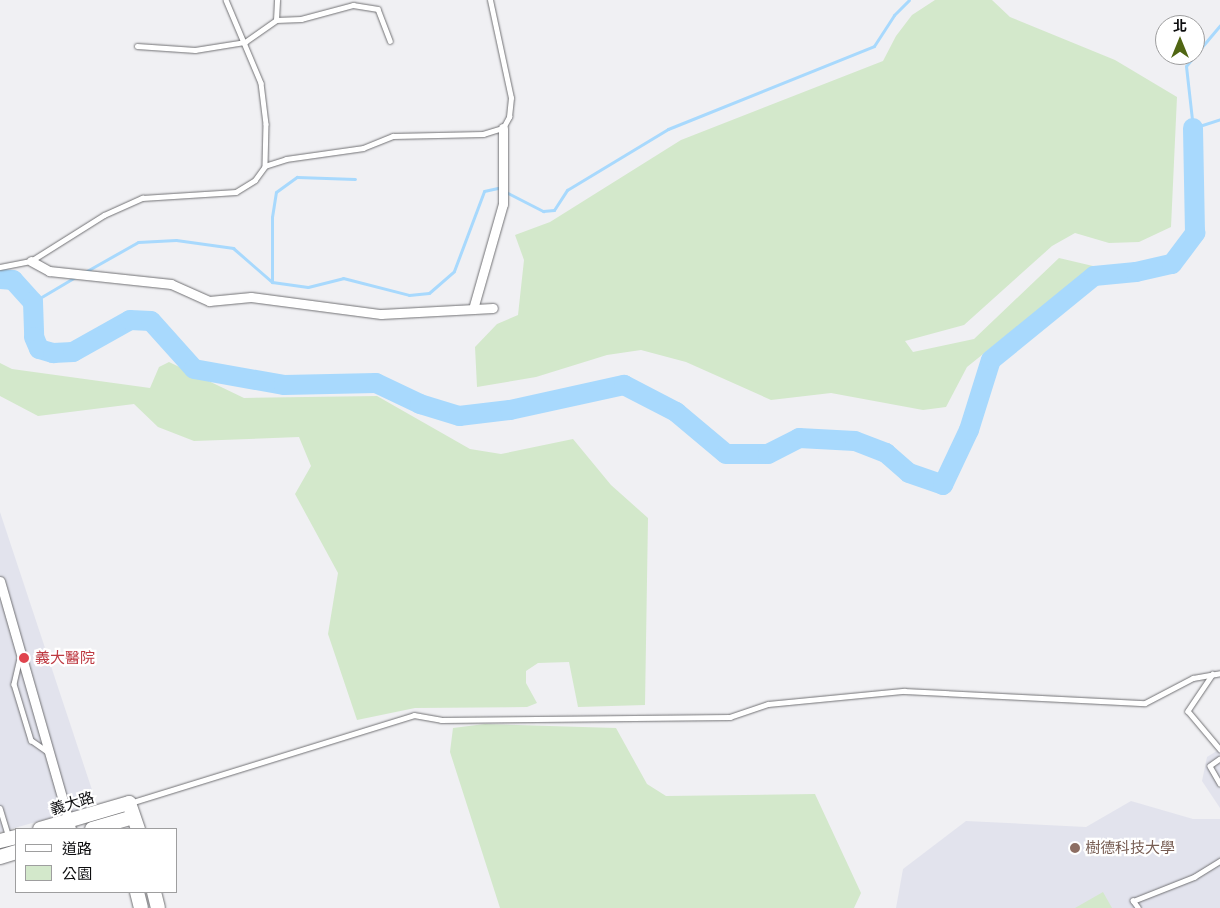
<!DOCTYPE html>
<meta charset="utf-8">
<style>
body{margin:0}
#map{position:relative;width:1220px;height:908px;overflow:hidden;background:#f0f0f3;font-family:Commissioner,"Noto Sans TC",sans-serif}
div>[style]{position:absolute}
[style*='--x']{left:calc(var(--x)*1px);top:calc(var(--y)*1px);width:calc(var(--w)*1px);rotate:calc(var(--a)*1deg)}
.built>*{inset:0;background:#e2e3ed}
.green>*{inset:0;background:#d3e8cb}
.stream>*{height:3px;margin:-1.5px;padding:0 1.5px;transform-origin:1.5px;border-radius:1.5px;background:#a8d9fd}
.river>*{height:20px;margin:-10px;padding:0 10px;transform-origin:10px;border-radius:10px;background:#a8d9fd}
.roads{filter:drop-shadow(0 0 1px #717174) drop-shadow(0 0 1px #717174)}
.lane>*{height:4.5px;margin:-2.25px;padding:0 2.25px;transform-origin:2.25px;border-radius:2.25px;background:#fff}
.street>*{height:9px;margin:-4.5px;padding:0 4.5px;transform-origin:4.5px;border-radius:4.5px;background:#fff}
.secondary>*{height:14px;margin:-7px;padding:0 7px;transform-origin:7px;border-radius:7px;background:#fff}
.dots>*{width:14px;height:14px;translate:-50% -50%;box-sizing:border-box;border:2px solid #fff;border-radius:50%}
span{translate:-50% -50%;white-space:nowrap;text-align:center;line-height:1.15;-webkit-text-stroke:4.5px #fff;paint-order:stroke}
.health-label{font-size:15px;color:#be3a42}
.left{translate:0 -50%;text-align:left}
.street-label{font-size:15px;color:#0d0d0f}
.education-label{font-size:15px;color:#785e54}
.legend{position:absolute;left:15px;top:828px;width:162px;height:65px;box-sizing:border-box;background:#fff;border:1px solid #9e9e9f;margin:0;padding:6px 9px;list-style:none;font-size:15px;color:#0d0d0f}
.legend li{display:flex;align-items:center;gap:10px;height:25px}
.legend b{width:25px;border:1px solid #9e9e9f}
.north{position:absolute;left:1155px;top:15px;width:50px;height:50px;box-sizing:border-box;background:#fff;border:1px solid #9e9e9f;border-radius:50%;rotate:0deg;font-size:14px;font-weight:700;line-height:20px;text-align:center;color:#0d0d0f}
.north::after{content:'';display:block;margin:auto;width:18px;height:22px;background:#506613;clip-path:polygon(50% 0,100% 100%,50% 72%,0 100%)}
</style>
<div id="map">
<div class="built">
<i style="clip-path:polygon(0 512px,97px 805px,0 832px)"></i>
<i style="clip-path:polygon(1220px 749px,1220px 808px,1202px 781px,1207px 757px)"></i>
<i style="clip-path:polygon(1131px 801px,1193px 819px,1220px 819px,1220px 908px,896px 908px,903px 869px,966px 821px,1086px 827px)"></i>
</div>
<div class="green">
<i style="clip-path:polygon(935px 0,992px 0,1010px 17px,1115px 60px,1177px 97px,1171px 227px,1139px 242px,1109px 243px,1075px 233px,1052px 246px,964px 325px,905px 341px,913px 352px,974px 339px,1059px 258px,1093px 266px,967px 367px,946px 407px,923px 410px,831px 393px,771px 400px,686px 362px,641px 350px,607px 355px,536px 377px,477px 387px,475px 347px,497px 324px,518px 315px,524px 260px,515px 235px,550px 222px,681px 140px,883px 61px,896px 36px,912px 15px)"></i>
<i style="clip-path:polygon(169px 362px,244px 398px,377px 396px,470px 449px,501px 454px,573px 439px,611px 485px,648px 518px,645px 705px,578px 707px,569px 662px,538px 663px,526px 671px,526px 683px,537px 703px,527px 707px,415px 708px,357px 720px,328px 634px,338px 573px,295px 494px,311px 466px,299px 437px,194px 441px,158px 427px,134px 404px,38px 416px,0 396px,0 363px,12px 369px,150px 388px,159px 367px)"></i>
<i style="clip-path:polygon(485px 724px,616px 728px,647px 784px,666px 796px,815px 794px,861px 893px,854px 908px,500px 908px,450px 752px,453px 728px)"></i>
<i style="clip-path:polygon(1103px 892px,1112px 908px,1075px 908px)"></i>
</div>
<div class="stream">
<i style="--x:1195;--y:55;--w:14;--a:129"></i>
<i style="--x:1186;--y:66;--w:62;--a:83.6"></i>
<i style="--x:1193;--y:128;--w:28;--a:-18"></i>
<i style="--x:1195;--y:55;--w:39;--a:-50"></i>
<i style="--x:85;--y:272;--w:61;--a:-29.5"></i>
<i style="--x:138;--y:242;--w:38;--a:-3"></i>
<i style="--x:176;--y:240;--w:58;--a:8"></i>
<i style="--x:233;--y:248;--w:52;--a:41.1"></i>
<i style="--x:272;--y:282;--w:36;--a:8"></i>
<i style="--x:308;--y:287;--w:36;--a:-14"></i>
<i style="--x:343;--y:278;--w:68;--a:14.4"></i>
<i style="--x:409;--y:295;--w:20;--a:-6"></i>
<i style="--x:429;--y:293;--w:33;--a:-41"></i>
<i style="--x:454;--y:271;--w:85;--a:-69.4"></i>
<i style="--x:484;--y:191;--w:14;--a:-12"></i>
<i style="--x:498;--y:188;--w:51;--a:27.1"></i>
<i style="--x:543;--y:211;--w:11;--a:-5"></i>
<i style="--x:554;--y:210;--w:24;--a:-57"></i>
<i style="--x:567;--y:190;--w:118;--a:-31.1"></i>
<i style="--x:668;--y:129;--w:222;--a:-21.9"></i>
<i style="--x:874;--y:46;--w:37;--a:-57"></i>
<i style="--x:894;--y:15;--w:21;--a:-45"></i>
<i style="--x:272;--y:282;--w:65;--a:-90"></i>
<i style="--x:272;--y:217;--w:25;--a:-81"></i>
<i style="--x:276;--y:192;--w:26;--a:-36"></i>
<i style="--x:297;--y:177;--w:58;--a:2"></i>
<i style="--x:33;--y:302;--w:51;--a:-30.6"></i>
</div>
<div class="river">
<i style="--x:0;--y:279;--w:13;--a:4"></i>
<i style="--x:13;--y:280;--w:30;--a:48"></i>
<i style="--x:33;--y:302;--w:35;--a:88"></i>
<i style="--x:34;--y:337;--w:13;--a:67"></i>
<i style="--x:39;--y:349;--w:15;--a:16"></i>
<i style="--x:53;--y:353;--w:20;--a:-3"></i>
<i style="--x:73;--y:352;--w:65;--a:-29.3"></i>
<i style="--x:130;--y:320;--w:21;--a:3"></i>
<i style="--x:151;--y:321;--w:64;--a:48.1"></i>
<i style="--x:194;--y:369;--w:91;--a:10.1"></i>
<i style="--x:284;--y:385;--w:92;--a:-1.2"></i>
<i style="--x:376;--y:383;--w:49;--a:25.5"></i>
<i style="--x:420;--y:404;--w:41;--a:17.1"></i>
<i style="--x:459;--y:416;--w:51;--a:-6.7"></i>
<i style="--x:510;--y:410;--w:117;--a:-12.4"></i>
<i style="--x:624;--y:385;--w:59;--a:27.4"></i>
<i style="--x:676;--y:412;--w:65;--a:40"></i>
<i style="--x:726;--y:454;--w:42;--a:0"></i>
<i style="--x:768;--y:454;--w:35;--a:-27"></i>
<i style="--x:799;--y:438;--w:56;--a:3.1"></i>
<i style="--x:855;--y:441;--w:33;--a:21"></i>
<i style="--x:886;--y:453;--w:30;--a:41"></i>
<i style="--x:909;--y:473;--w:36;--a:19"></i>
<i style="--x:943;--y:485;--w:61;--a:-64.7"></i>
<i style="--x:969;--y:430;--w:73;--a:-72.6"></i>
<i style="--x:991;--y:360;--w:133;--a:-39.2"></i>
<i style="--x:1094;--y:276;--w:42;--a:-5.4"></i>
<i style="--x:1136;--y:272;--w:37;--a:-13"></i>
<i style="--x:1172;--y:264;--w:39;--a:-53"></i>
<i style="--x:1195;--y:233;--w:105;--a:-91.1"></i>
</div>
<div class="roads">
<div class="lane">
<i style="--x:226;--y:0;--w:90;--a:67.1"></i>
<i style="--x:261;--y:83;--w:41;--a:83"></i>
<i style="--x:266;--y:124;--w:42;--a:91.4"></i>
<i style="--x:276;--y:20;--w:20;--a:-87"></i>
<i style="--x:137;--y:46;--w:58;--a:3.9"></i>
<i style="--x:195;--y:50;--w:51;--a:-9.1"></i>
<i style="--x:245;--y:42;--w:38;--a:-35"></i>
<i style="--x:276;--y:20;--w:25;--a:-2"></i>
<i style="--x:301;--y:19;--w:54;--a:-15.1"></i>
<i style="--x:353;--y:5;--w:25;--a:9"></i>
<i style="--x:378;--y:9;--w:34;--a:69"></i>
<i style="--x:0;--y:267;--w:32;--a:-11"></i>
<i style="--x:31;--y:261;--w:86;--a:-32.2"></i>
<i style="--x:104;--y:215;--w:42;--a:-24.1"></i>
<i style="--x:142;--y:198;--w:94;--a:-3.7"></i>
<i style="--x:236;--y:192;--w:22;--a:-32"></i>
<i style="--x:255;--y:180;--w:17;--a:-54"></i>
<i style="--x:265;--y:166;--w:22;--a:-18"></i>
<i style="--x:286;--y:159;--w:78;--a:-8.1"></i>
<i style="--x:363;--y:148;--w:32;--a:-22"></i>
<i style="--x:393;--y:136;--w:90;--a:-1.3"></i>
<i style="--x:483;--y:134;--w:21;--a:-17"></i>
<i style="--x:503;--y:128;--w:13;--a:-61"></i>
<i style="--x:509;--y:117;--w:19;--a:-84"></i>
<i style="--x:511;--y:98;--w:100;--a:-102.1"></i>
<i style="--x:20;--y:658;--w:27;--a:103"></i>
<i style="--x:14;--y:684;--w:59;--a:73.1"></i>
<i style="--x:31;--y:740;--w:19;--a:35"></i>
<i style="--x:1213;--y:674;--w:45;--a:124"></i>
<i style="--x:1188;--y:711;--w:50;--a:49.9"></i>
<i style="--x:1220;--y:759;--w:12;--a:145"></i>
<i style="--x:1210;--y:766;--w:20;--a:60"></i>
<i style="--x:130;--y:803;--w:297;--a:-17.2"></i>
<i style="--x:414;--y:715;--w:27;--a:10"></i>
<i style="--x:441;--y:720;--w:289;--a:-0.6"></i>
<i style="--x:730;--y:717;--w:40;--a:-18.9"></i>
<i style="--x:768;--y:704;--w:137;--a:-5.5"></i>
<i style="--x:904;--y:691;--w:241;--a:2.9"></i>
<i style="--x:1145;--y:703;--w:54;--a:-27.5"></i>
<i style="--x:1193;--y:678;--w:27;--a:-10"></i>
<i style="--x:0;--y:808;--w:30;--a:73"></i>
<i style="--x:1138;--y:908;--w:9;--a:-126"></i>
<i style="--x:1133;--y:901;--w:66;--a:-21.5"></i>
<i style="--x:1194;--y:877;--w:31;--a:-32"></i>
</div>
<div class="street">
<i style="--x:31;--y:261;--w:21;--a:29"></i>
<i style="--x:49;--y:271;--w:123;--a:6.1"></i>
<i style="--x:171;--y:284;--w:42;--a:24.1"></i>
<i style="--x:209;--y:301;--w:42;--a:-5.4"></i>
<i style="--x:251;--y:297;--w:131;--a:7.5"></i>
<i style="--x:381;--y:314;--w:112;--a:-3.1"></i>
<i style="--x:473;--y:309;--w:109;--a:-74.1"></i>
<i style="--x:503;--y:204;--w:76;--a:-90"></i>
<i style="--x:0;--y:581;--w:258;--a:74"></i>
</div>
<div class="secondary">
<i style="--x:40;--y:829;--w:93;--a:-16.3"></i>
<i style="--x:129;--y:803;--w:28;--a:71"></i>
<i style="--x:92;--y:829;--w:43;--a:-16.3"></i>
<i style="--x:0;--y:841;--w:16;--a:-14"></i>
<i style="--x:0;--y:857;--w:17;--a:-17"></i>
<i style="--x:137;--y:892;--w:16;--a:76"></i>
<i style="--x:154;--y:892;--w:16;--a:76"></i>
</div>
</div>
<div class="dots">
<i style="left:24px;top:658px;background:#e0444e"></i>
<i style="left:1075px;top:848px;background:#8d6e63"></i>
</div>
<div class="health-label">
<span class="left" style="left:35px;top:658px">義大醫院</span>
</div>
<div class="street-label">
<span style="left:72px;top:803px;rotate:-17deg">義大路</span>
</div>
<div class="education-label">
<span class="left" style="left:1085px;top:848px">樹德科技大學</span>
</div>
<ul class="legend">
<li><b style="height:6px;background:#fff"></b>道路</li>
<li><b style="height:14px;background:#d3e8cb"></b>公園</li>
</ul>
<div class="north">北</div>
</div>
